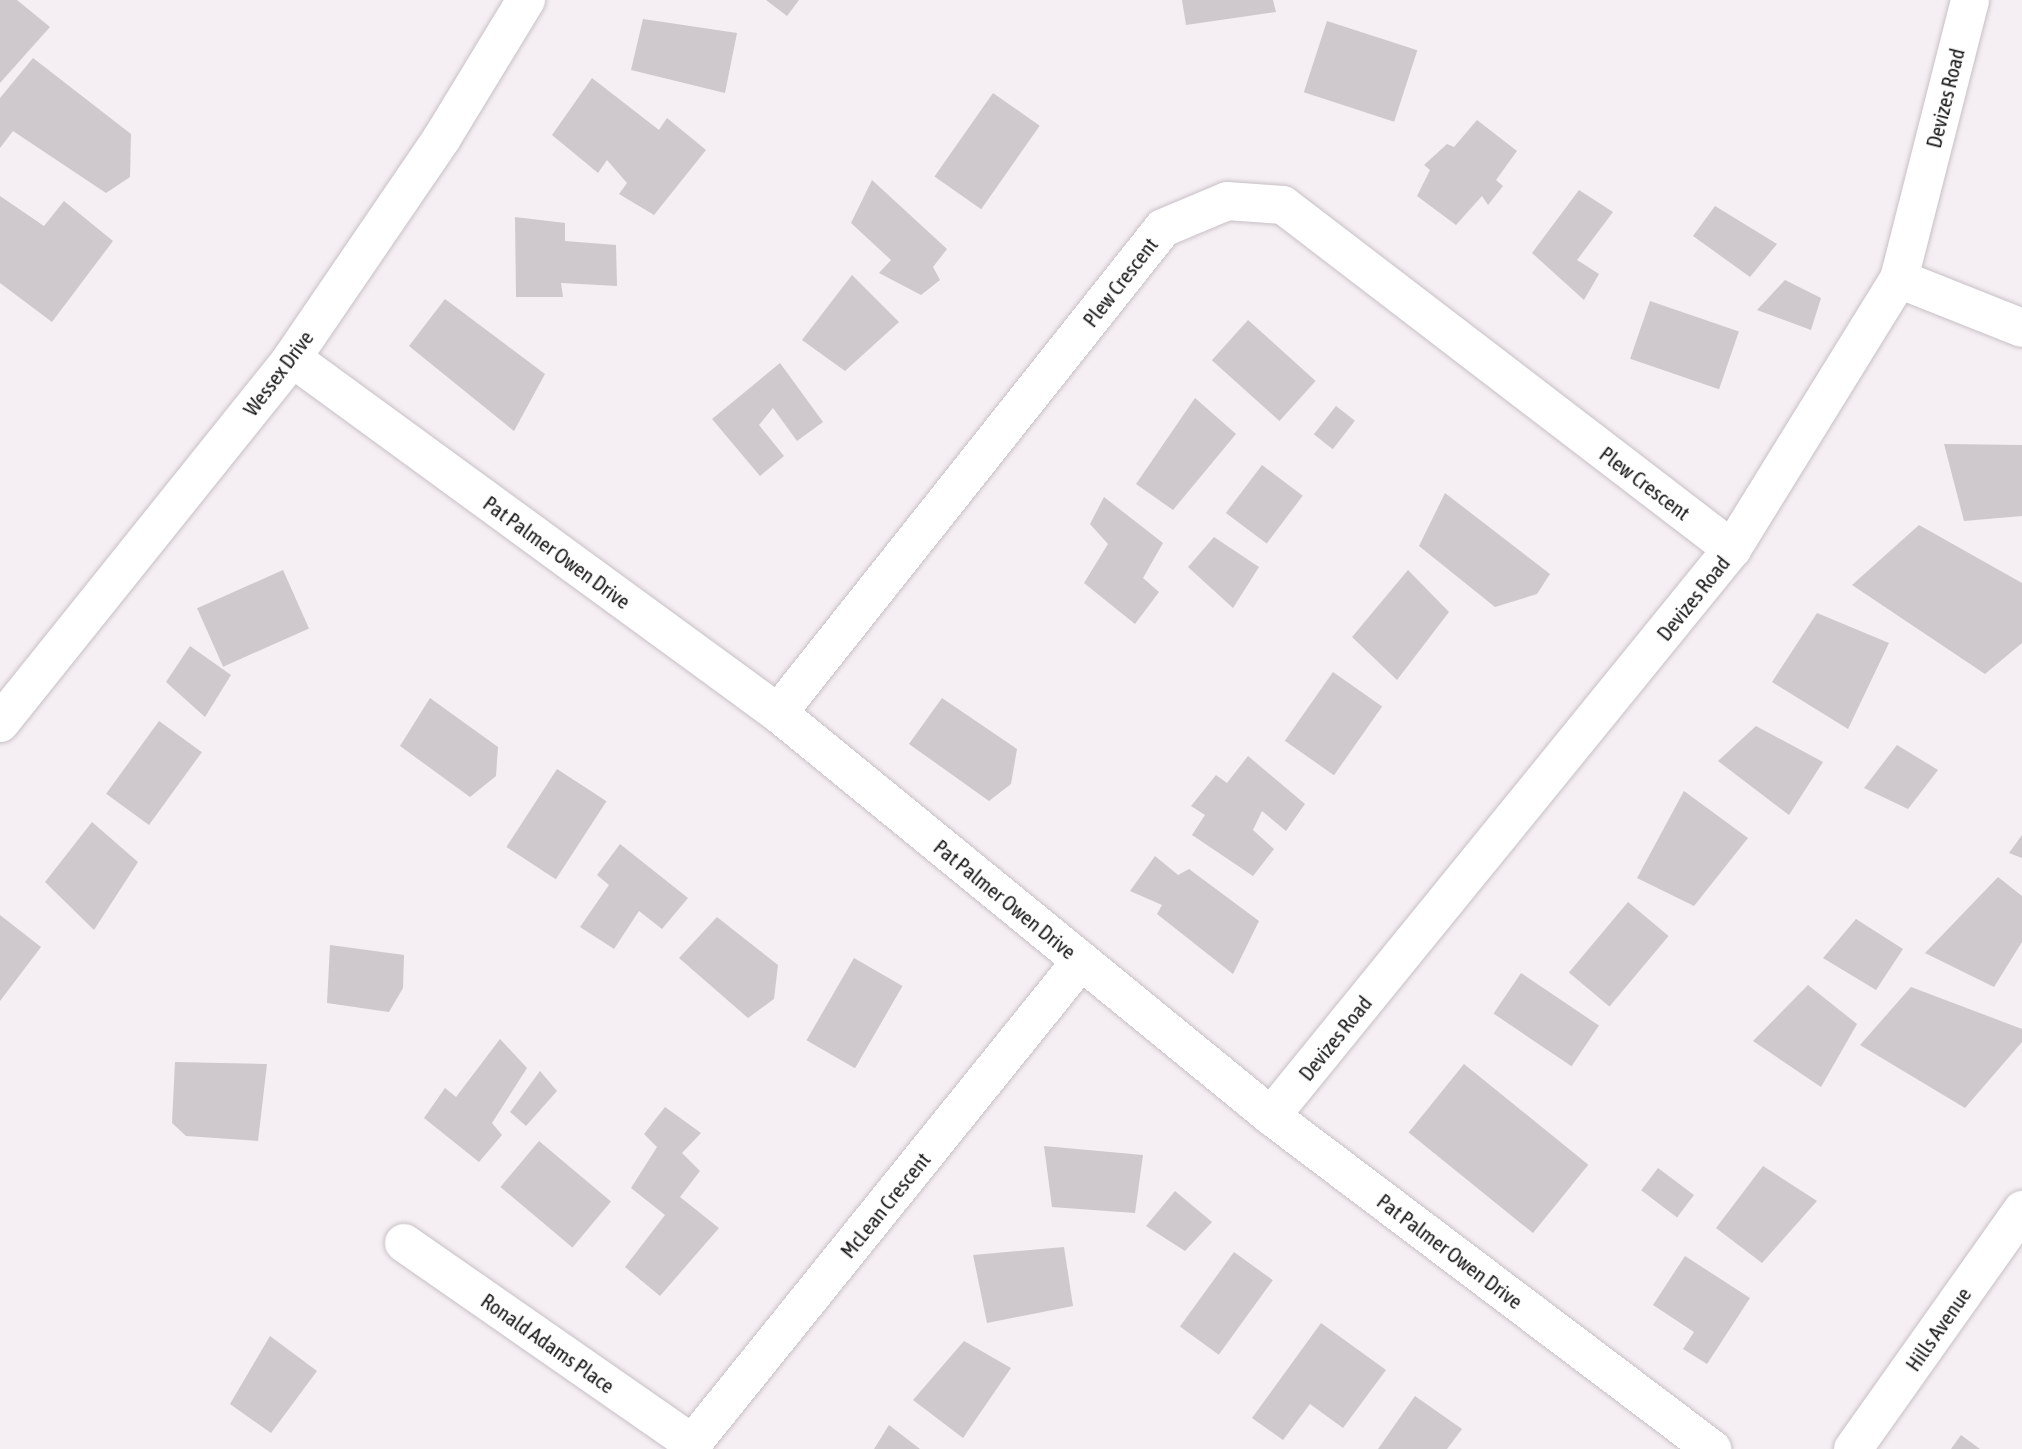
<!DOCTYPE html>
<style>
body{margin:0}
#map{position:relative;width:2022px;height:1449px;overflow:hidden;background:#f5eef3;font-family:"Asap Condensed",sans-serif}
div>[style]{position:absolute}
[style*='--x']{left:calc(var(--x)*1px);top:calc(var(--y)*1px);width:calc(var(--w)*1px);rotate:calc(var(--a)*1deg)}
.building>*{inset:0;background:#cfc8cd;transform-origin:0 0}
.roads{filter:drop-shadow(0 0 2px #c7c0c5) drop-shadow(0 0 2px #c7c0c5)}
.minor>*{height:38px;margin:-19px;padding:0 19px;transform-origin:19px;border-radius:19px;background:#fff}
span{translate:-50% -50%;white-space:nowrap;text-align:center;line-height:1.15;-webkit-text-stroke:7px #fff;paint-order:stroke}
.street-label{font-size:21px;color:#191718}
</style>
<div id="map">
<div class="building">
<i style="clip-path:polygon(0 0,17px 0,50px 27px,0 83px)"></i>
<i style="clip-path:polygon(766px 0,799px 0,787px 16px)"></i>
<i style="clip-path:polygon(1182px 0,1273px 0,1276px 12px,1186px 25px)"></i>
<i style="clip-path:polygon(643px 19px,737px 33px,725px 93px,631px 70px)"></i>
<i style="left:1327px;top:21px;width:95px;height:75px;rotate:18deg"></i>
<i style="clip-path:polygon(33px 58px,131px 134px,130px 177px,106px 193px,13px 131px,0 148px,0 98px)"></i>
<i style="clip-path:polygon(592px 78px,659px 130px,667px 118px,706px 150px,654px 215px,619px 194px,627px 183px,607px 160px,598px 173px,552px 135px)"></i>
<i style="left:993px;top:93px;width:57px;height:102px;rotate:35deg"></i>
<i style="clip-path:polygon(1477px 120px,1517px 151px,1496px 180px,1503px 186px,1488px 205px,1482px 196px,1456px 225px,1417px 196px,1430px 170px,1424px 165px,1447px 144px,1454px 147px)"></i>
<i style="clip-path:polygon(872px 180px,947px 249px,933px 267px,940px 280px,921px 295px,879px 273px,891px 260px,851px 223px)"></i>
<i style="clip-path:polygon(1579px 190px,1613px 212px,1577px 260px,1599px 274px,1584px 300px,1532px 253px)"></i>
<i style="clip-path:polygon(0 196px,44px 226px,64px 201px,113px 241px,52px 322px,0 283px)"></i>
<i style="clip-path:polygon(1715px 206px,1777px 244px,1750px 277px,1693px 236px)"></i>
<i style="clip-path:polygon(515px 217px,565px 223px,565px 241px,616px 245px,617px 286px,561px 283px,563px 297px,516px 297px)"></i>
<i style="clip-path:polygon(852px 275px,899px 322px,845px 371px,802px 340px)"></i>
<i style="clip-path:polygon(1785px 280px,1821px 298px,1811px 330px,1757px 310px)"></i>
<i style="clip-path:polygon(445px 299px,545px 374px,514px 431px,409px 346px)"></i>
<i style="left:1650px;top:301px;width:94px;height:61px;rotate:19deg"></i>
<i style="left:1248px;top:320px;width:91px;height:54px;rotate:42deg"></i>
<i style="clip-path:polygon(780px 363px,823px 422px,797px 441px,773px 408px,759px 425px,784px 456px,760px 476px,712px 419px)"></i>
<i style="clip-path:polygon(1195px 398px,1236px 434px,1173px 510px,1136px 484px)"></i>
<i style="left:1336px;top:406px;width:24px;height:36px;rotate:38deg"></i>
<i style="clip-path:polygon(1944px 444px,2022px 445px,2022px 516px,1964px 521px)"></i>
<i style="left:1262px;top:465px;width:51px;height:60px;rotate:37deg"></i>
<i style="clip-path:polygon(1445px 493px,1550px 574px,1537px 594px,1495px 607px,1419px 546px)"></i>
<i style="clip-path:polygon(1104px 497px,1163px 543px,1143px 578px,1159px 592px,1135px 624px,1084px 583px,1108px 544px,1090px 524px)"></i>
<i style="clip-path:polygon(1919px 525px,2022px 583px,2022px 643px,1985px 674px,1852px 585px)"></i>
<i style="clip-path:polygon(1214px 537px,1259px 567px,1233px 608px,1188px 567px)"></i>
<i style="left:283px;top:570px;width:64px;height:94px;rotate:66deg"></i>
<i style="clip-path:polygon(1408px 570px,1449px 612px,1397px 680px,1352px 637px)"></i>
<i style="clip-path:polygon(1817px 613px,1889px 643px,1848px 729px,1772px 682px)"></i>
<i style="clip-path:polygon(190px 646px,231px 675px,205px 717px,166px 682px)"></i>
<i style="left:1333px;top:672px;width:60px;height:84px;rotate:35deg"></i>
<i style="clip-path:polygon(430px 698px,498px 747px,496px 776px,470px 797px,400px 746px)"></i>
<i style="clip-path:polygon(942px 698px,1017px 749px,1011px 784px,989px 801px,909px 744px)"></i>
<i style="left:159px;top:721px;width:53px;height:90px;rotate:36deg"></i>
<i style="clip-path:polygon(1756px 726px,1823px 762px,1789px 815px,1718px 761px)"></i>
<i style="clip-path:polygon(1897px 745px,1938px 770px,1908px 809px,1864px 788px)"></i>
<i style="clip-path:polygon(1248px 756px,1305px 804px,1286px 831px,1262px 811px,1253px 830px,1274px 849px,1253px 876px,1192px 835px,1205px 815px,1191px 806px,1216px 775px,1227px 783px)"></i>
<i style="left:557px;top:769px;width:59px;height:93px;rotate:33deg"></i>
<i style="clip-path:polygon(1684px 791px,1748px 838px,1694px 906px,1637px 878px)"></i>
<i style="clip-path:polygon(92px 822px,138px 862px,94px 930px,45px 882px)"></i>
<i style="clip-path:polygon(2022px 835px,2022px 858px,2009px 853px)"></i>
<i style="clip-path:polygon(620px 844px,688px 898px,662px 929px,639px 911px,614px 949px,580px 927px,609px 885px,597px 875px)"></i>
<i style="clip-path:polygon(1155px 856px,1178px 875px,1189px 869px,1259px 921px,1233px 974px,1157px 914px,1162px 905px,1130px 891px)"></i>
<i style="clip-path:polygon(1998px 877px,2022px 896px,2022px 942px,1994px 987px,1925px 953px)"></i>
<i style="left:1628px;top:902px;width:53px;height:92px;rotate:40deg"></i>
<i style="clip-path:polygon(0 915px,41px 947px,0 1001px)"></i>
<i style="clip-path:polygon(717px 917px,778px 965px,774px 999px,748px 1018px,679px 958px)"></i>
<i style="clip-path:polygon(1856px 919px,1903px 949px,1876px 990px,1823px 958px)"></i>
<i style="clip-path:polygon(330px 945px,404px 955px,403px 988px,389px 1012px,327px 1003px)"></i>
<i style="left:854px;top:958px;width:56px;height:95px;rotate:30deg"></i>
<i style="left:1521px;top:973px;width:94px;height:49px;rotate:34deg"></i>
<i style="clip-path:polygon(1808px 985px,1857px 1024px,1821px 1087px,1753px 1041px)"></i>
<i style="clip-path:polygon(1911px 987px,2022px 1029px,2022px 1042px,1965px 1108px,1860px 1045px)"></i>
<i style="clip-path:polygon(500px 1039px,527px 1068px,492px 1123px,502px 1135px,479px 1162px,424px 1118px,445px 1088px,456px 1097px)"></i>
<i style="clip-path:polygon(175px 1062px,267px 1064px,258px 1141px,186px 1136px,172px 1123px)"></i>
<i style="left:1464px;top:1064px;width:160px;height:88px;rotate:39deg"></i>
<i style="clip-path:polygon(540px 1071px,557px 1091px,526px 1126px,510px 1112px)"></i>
<i style="clip-path:polygon(665px 1107px,701px 1133px,682px 1153px,700px 1171px,680px 1197px,719px 1228px,660px 1296px,625px 1267px,665px 1215px,631px 1188px,657px 1147px,644px 1134px)"></i>
<i style="left:539px;top:1141px;width:94px;height:60px;rotate:40deg"></i>
<i style="clip-path:polygon(1044px 1146px,1143px 1155px,1135px 1213px,1052px 1207px)"></i>
<i style="clip-path:polygon(1763px 1166px,1817px 1201px,1762px 1263px,1716px 1228px)"></i>
<i style="left:1658px;top:1168px;width:45px;height:28px;rotate:37deg"></i>
<i style="clip-path:polygon(1175px 1191px,1212px 1222px,1185px 1251px,1146px 1226px)"></i>
<i style="clip-path:polygon(1064px 1247px,1073px 1306px,987px 1323px,973px 1255px)"></i>
<i style="left:1234px;top:1252px;width:48px;height:92px;rotate:36deg"></i>
<i style="clip-path:polygon(1685px 1256px,1750px 1298px,1707px 1364px,1683px 1349px,1694px 1332px,1653px 1305px)"></i>
<i style="clip-path:polygon(1321px 1323px,1386px 1370px,1343px 1428px,1310px 1404px,1283px 1440px,1252px 1418px)"></i>
<i style="clip-path:polygon(270px 1336px,317px 1371px,271px 1433px,230px 1404px)"></i>
<i style="clip-path:polygon(964px 1341px,1011px 1368px,963px 1438px,913px 1400px)"></i>
<i style="clip-path:polygon(1415px 1396px,1462px 1429px,1447px 1449px,1378px 1449px)"></i>
<i style="clip-path:polygon(889px 1425px,920px 1449px,874px 1449px)"></i>
<i style="clip-path:polygon(1961px 1435px,1980px 1449px,1951px 1449px)"></i>
</div>
<div class="roads">
<div class="minor">
<i style="--x:1899;--y:279;--w:132;--a:21.7"></i>
<i style="--x:292;--y:358;--w:602;--a:36.15"></i>
<i style="--x:778;--y:713;--w:637;--a:39.26"></i>
<i style="--x:1271;--y:1116;--w:553;--a:37.06"></i>
<i style="--x:778;--y:713;--w:619;--a:-51.56"></i>
<i style="--x:1163;--y:228;--w:69;--a:-22.9"></i>
<i style="--x:1227;--y:201;--w:56;--a:4.1"></i>
<i style="--x:1283;--y:205;--w:566;--a:37.46"></i>
<i style="--x:0;--y:723;--w:467;--a:-51.3"></i>
<i style="--x:292;--y:358;--w:266;--a:-55.7"></i>
<i style="--x:442;--y:138;--w:162;--a:-58.7"></i>
<i style="--x:1271;--y:1116;--w:731;--a:-50.89"></i>
<i style="--x:1732;--y:549;--w:317;--a:-58.3"></i>
<i style="--x:1899;--y:279;--w:288;--a:-75.7"></i>
<i style="--x:404;--y:1243;--w:352;--a:34.8"></i>
<i style="--x:688;--y:1449;--w:627;--a:-51.15"></i>
<i style="--x:1853;--y:1449;--w:293;--a:-54.7"></i>
</div>
</div>
<div class="street-label">
<span style="left:1945px;top:98px;rotate:-76deg">Devizes Road</span>
<span style="left:1120px;top:282px;rotate:-52deg">Plew Crescent</span>
<span style="left:278px;top:373px;rotate:-53deg">Wessex Drive</span>
<span style="left:1645px;top:483px;rotate:37deg">Plew Crescent</span>
<span style="left:557px;top:552px;rotate:36deg">Pat Palmer Owen Drive</span>
<span style="left:1693px;top:598px;rotate:-51deg">Devizes Road</span>
<span style="left:1005px;top:899px;rotate:39deg">Pat Palmer Owen Drive</span>
<span style="left:1335px;top:1038px;rotate:-51deg">Devizes Road</span>
<span style="left:885px;top:1205px;rotate:-51deg">McLean Crescent</span>
<span style="left:1450px;top:1251px;rotate:37deg">Pat Palmer Owen Drive</span>
<span style="left:1938px;top:1329px;rotate:-55deg">Hills Avenue</span>
<span style="left:548px;top:1343px;rotate:35deg">Ronald Adams Place</span>
</div>
</div>
